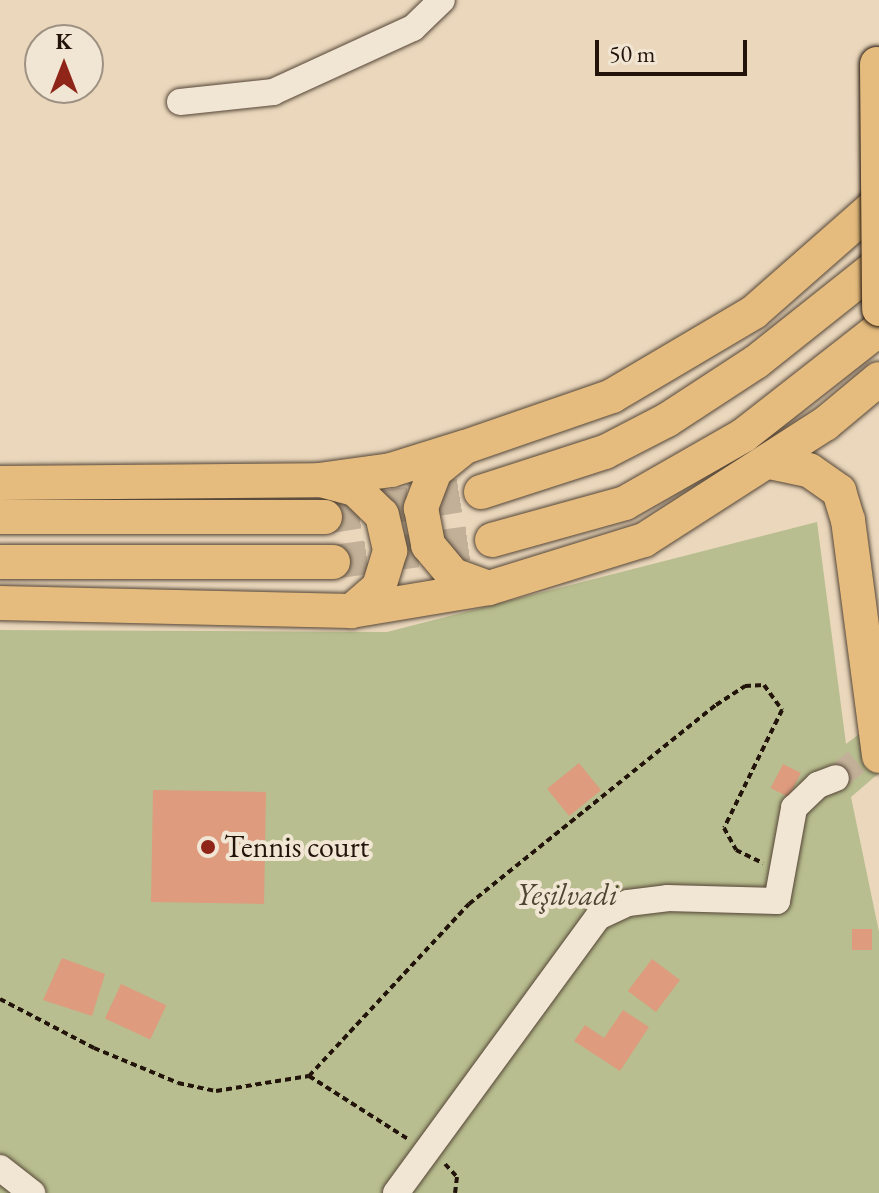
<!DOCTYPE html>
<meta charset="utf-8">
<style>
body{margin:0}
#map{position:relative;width:879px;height:1193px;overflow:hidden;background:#ead7bc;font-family:"EB Garamond",serif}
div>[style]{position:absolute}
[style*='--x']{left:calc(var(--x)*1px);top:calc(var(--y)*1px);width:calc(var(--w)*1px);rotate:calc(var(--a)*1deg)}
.green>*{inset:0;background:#b8be8f}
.building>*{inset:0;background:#de9b7e;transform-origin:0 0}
.minor-tunnel>*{height:26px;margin-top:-13px;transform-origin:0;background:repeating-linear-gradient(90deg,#c2b098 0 26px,transparent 0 39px)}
.major-tunnel>*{height:34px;margin-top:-17px;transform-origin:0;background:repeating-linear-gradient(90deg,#c2b098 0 34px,transparent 0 51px)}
.path>*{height:4px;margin-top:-2px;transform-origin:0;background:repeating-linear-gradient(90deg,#22140a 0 6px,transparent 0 10px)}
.roads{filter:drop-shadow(0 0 2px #544536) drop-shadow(0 0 2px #544536)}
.minor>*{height:26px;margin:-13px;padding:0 13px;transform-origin:13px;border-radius:13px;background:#f1e5d3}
.major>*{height:34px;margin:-17px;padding:0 17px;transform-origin:17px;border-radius:17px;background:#e5bc7e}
.bridges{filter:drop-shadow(0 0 2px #22140a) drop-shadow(0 0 2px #22140a)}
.major-bridge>*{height:34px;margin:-17px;padding:0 17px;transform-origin:17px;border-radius:17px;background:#e5bc7e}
.dots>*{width:22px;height:22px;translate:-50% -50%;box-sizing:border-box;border:4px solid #f1e5d3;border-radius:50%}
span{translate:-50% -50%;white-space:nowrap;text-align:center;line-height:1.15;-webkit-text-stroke:8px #f1e5d3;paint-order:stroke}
.poi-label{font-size:30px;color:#22140a}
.left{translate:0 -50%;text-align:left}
.park-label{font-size:30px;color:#4f4732;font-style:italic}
.north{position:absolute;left:24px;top:24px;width:80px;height:80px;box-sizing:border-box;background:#f1e5d3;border:2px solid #9e9183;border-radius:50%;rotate:0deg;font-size:22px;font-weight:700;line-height:32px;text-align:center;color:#22140a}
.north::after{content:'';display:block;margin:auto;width:28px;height:36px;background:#8f2418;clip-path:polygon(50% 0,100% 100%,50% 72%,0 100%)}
.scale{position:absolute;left:595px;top:40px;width:152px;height:36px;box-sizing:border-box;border:4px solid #22140a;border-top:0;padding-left:10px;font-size:24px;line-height:28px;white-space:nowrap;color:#22140a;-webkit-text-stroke:6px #f1e5d3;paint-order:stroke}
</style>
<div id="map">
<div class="green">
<i style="clip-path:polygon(817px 522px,846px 744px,879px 719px,879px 773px,851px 797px,879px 932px,879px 1193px,0 1193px,0 630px,387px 632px)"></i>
</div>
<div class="building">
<i style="left:579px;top:763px;width:35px;height:41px;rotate:51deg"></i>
<i style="left:783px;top:764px;width:20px;height:27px;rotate:27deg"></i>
<i style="left:153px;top:790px;width:113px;height:112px;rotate:1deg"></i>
<i style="left:852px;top:929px;width:20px;height:21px"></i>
<i style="clip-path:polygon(62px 958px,105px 974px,92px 1016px,43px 1000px)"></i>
<i style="left:652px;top:959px;width:35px;height:40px;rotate:37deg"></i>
<i style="left:121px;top:984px;width:50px;height:38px;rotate:25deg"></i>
<i style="clip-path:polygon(623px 1010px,649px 1027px,620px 1071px,574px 1041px,585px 1025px,604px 1038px)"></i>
</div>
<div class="minor-tunnel">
<i style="--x:836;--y:778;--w:55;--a:-39.1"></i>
</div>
<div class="major-tunnel">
<i style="--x:325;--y:517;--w:158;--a:-9.1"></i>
<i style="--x:333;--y:562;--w:161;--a:-7.9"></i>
</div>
<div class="path">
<i style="--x:0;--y:999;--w:106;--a:27.5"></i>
<i style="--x:94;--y:1048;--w:91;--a:22.6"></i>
<i style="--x:178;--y:1083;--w:39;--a:12"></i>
<i style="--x:216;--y:1091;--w:94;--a:-9.2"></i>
<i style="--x:309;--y:1076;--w:235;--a:-47.1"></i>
<i style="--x:469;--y:904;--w:317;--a:-38.9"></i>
<i style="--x:716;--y:705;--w:35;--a:-33"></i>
<i style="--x:745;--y:686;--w:19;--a:-3"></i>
<i style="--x:764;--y:685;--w:31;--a:54"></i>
<i style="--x:782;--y:710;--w:131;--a:116.2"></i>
<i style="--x:724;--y:828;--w:25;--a:61"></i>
<i style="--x:736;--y:850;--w:30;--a:26"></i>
<i style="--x:309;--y:1076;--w:117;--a:32.5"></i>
<i style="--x:445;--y:1164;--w:18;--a:47"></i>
<i style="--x:457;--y:1177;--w:16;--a:97"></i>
</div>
<div class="roads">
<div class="minor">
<i style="--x:180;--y:102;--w:94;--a:-6.1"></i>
<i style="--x:273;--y:92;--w:154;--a:-24.6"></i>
<i style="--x:413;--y:28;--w:40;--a:-44"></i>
<i style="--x:0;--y:1168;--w:41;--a:38"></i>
<i style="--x:396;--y:1193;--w:342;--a:-53.8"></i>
<i style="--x:598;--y:917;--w:33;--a:-25"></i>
<i style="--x:628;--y:903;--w:39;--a:-7"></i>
<i style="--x:667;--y:898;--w:110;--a:1.6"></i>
<i style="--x:777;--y:901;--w:95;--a:-79.6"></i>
<i style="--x:794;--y:808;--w:33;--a:-44"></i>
<i style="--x:818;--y:785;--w:19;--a:-21"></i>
</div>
<div class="major">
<i style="--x:461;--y:450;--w:33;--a:141"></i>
<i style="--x:435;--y:471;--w:40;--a:111"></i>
<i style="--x:421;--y:508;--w:38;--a:79"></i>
<i style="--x:428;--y:545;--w:39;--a:50"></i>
<i style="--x:453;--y:575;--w:38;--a:20"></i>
<i style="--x:770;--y:462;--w:40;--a:12"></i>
<i style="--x:809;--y:470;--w:37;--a:35"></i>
<i style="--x:839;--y:491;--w:30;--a:73"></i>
<i style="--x:848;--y:520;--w:238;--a:82.5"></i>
<i style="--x:321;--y:480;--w:35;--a:15"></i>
<i style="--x:355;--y:489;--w:37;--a:44"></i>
<i style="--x:382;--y:515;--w:37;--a:77"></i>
<i style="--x:390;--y:551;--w:38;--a:107"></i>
<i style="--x:379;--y:587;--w:37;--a:139"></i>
<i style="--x:0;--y:483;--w:319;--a:-0.5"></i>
<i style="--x:319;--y:480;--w:73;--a:-7.9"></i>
<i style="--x:391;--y:470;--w:77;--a:-17.3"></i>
<i style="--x:465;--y:447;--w:156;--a:-19.1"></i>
<i style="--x:612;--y:396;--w:165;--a:-30.6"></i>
<i style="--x:754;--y:312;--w:167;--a:-41.3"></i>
<i style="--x:481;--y:492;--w:130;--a:-17.9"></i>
<i style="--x:605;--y:452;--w:70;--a:-27.3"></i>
<i style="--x:667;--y:420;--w:106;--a:-33.1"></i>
<i style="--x:756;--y:362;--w:157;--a:-38.5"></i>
<i style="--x:0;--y:517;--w:325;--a:0"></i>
<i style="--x:492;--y:540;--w:138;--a:-15.5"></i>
<i style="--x:625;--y:503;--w:137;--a:-29.7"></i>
<i style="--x:744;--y:435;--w:172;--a:-38.1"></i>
<i style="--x:0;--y:562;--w:333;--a:0"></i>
<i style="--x:0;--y:603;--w:351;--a:1.3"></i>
<i style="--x:351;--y:611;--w:140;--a:-9.5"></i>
<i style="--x:489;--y:588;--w:162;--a:-17.2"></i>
<i style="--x:644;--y:540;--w:215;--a:-32.7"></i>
<i style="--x:825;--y:424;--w:70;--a:-39.8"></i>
</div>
</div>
<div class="bridges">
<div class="major-bridge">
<i style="--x:877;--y:64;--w:245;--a:89.5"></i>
</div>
</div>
<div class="dots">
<i style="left:208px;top:847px;background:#8f2418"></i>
</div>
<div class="poi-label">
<span class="left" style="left:224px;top:847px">Tennis court</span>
</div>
<div class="park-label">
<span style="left:567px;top:895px">Yeşilvadi</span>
</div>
<div class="north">K</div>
<div class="scale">50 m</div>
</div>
